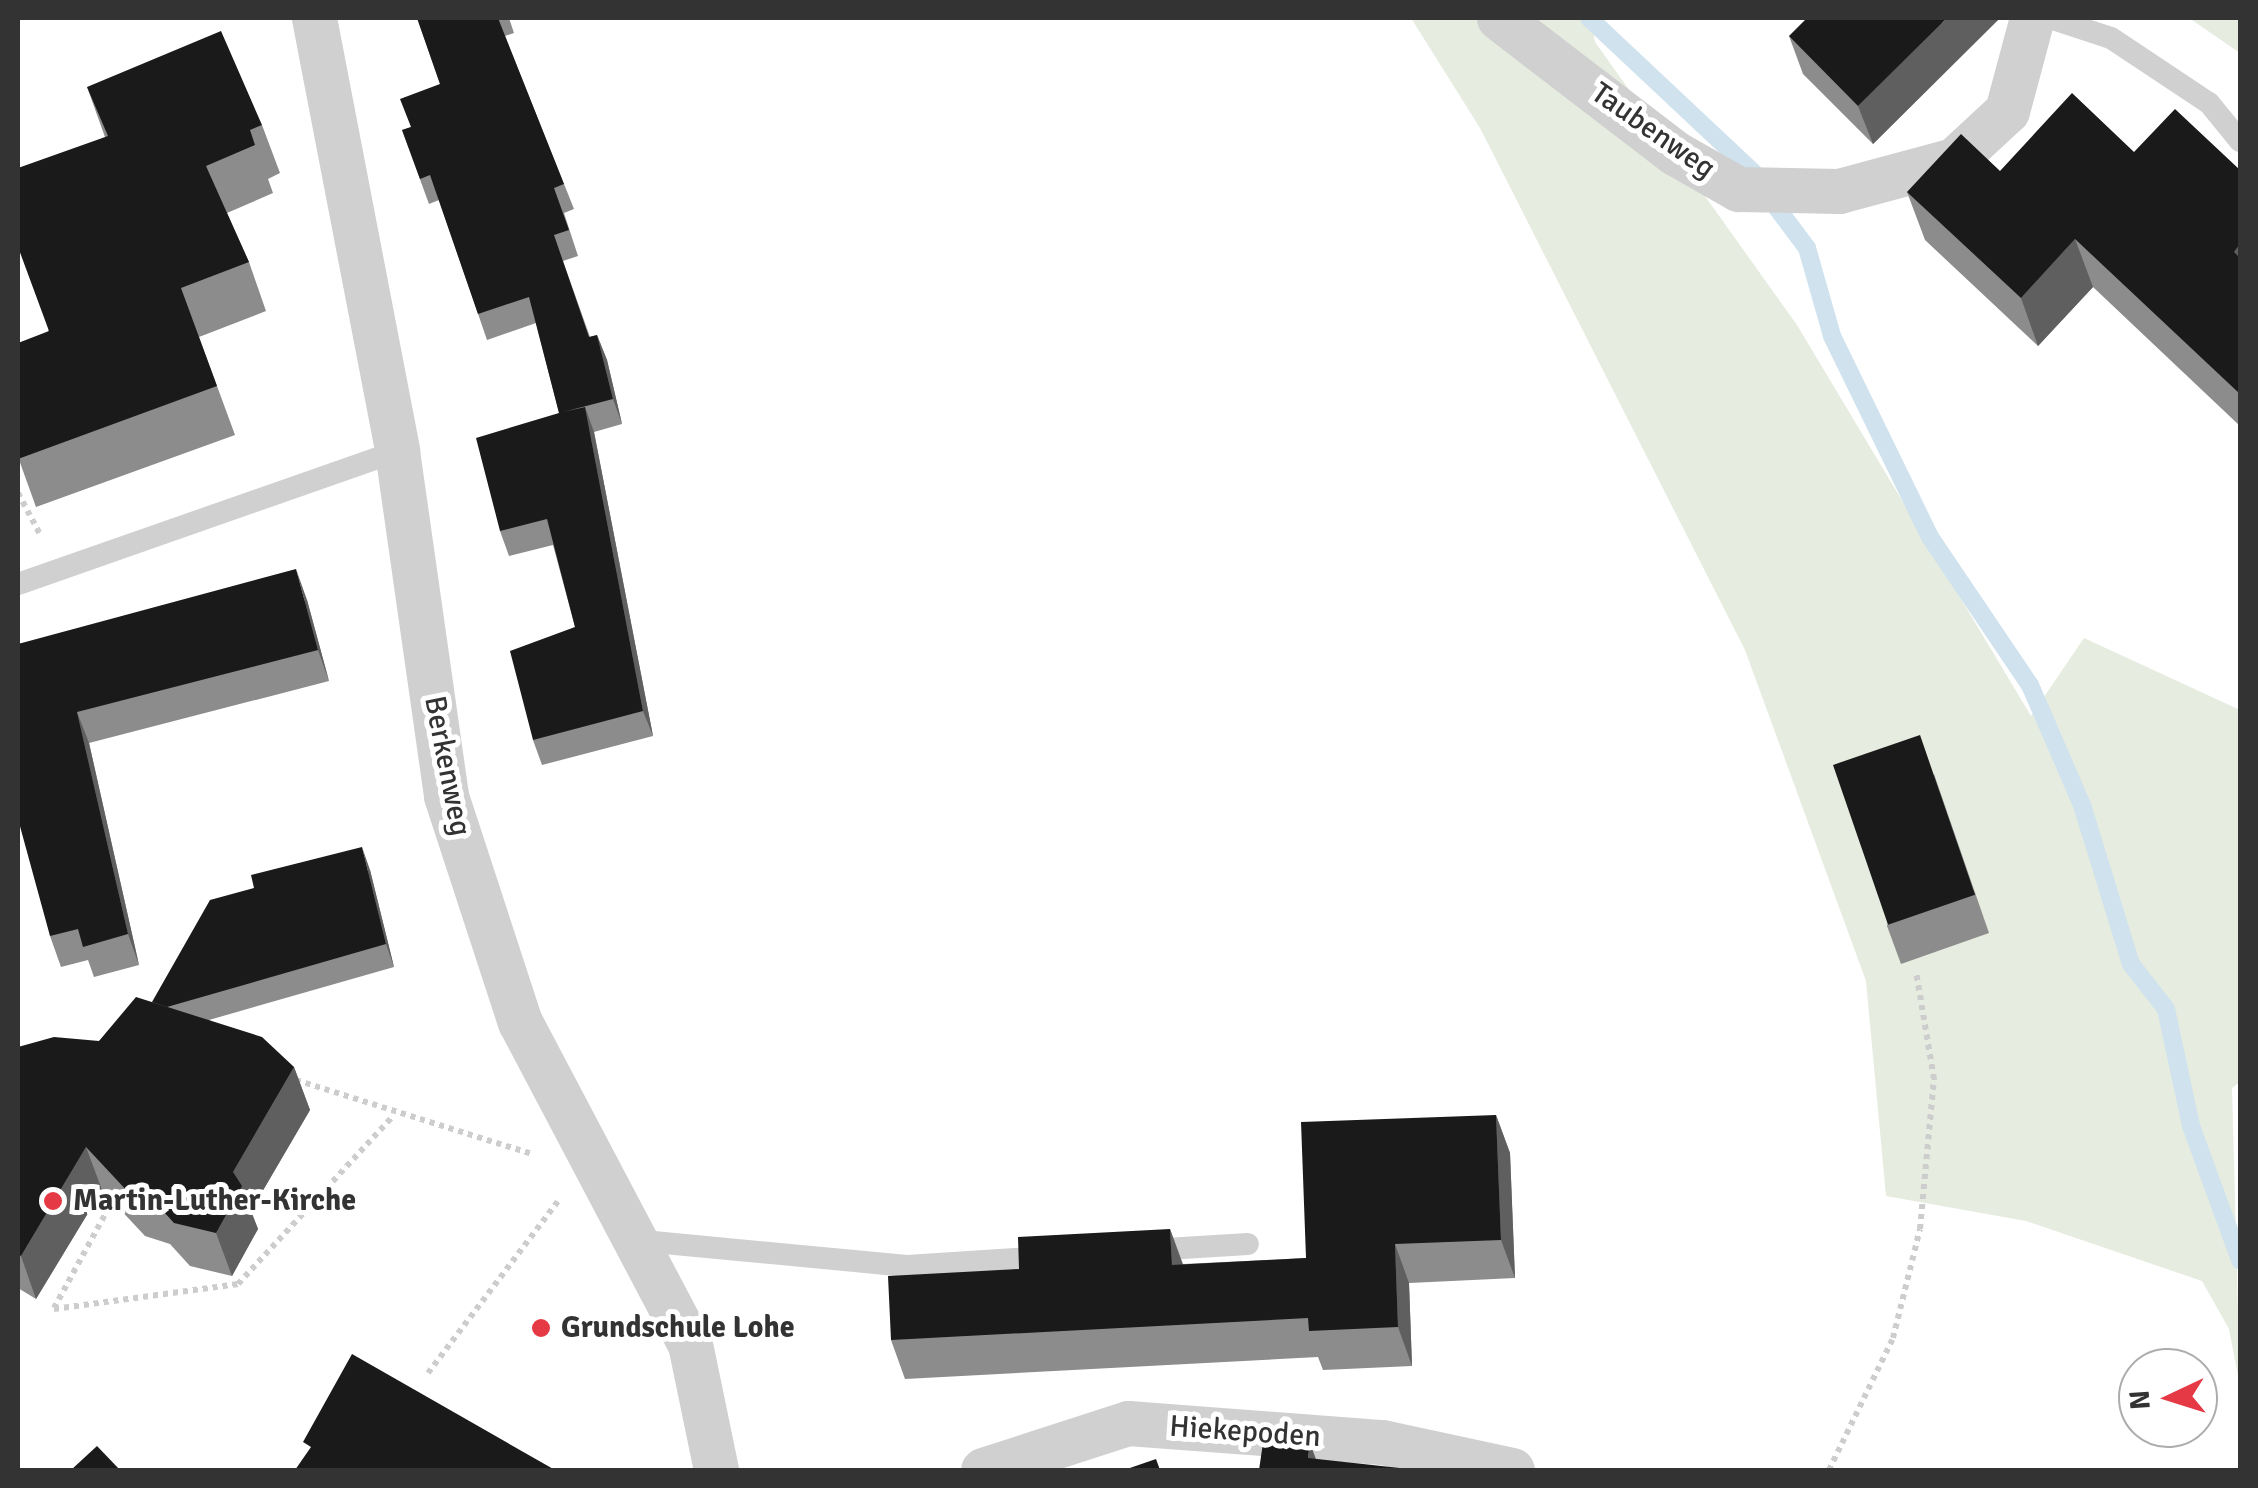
<!DOCTYPE html>
<style>
body{margin:0}
#map{position:relative;width:2258px;height:1488px;overflow:hidden;background:#fff;font-family:Signika,sans-serif}
div>[style]{position:absolute}
[style*='--x']{left:calc(var(--x)*1px);top:calc(var(--y)*1px);width:calc(var(--w)*1px);rotate:calc(var(--a)*1deg)}
.green>*{inset:0;background:#e6ecdf}
.stream>*{height:18px;margin:-9px;padding:0 9px;transform-origin:9px;border-radius:9px;background:#cfe2ee}
.path>*{height:6px;margin-top:-3px;transform-origin:0;background:repeating-linear-gradient(90deg,#cdcdcd 0 5px,transparent 0 10px)}
.service>*{height:22px;margin:-11px;padding:0 11px;transform-origin:11px;border-radius:11px;background:#d0d0d0}
.minor>*{height:45px;margin:-22.5px;padding:0 22.5px;transform-origin:22.5px;border-radius:22.5px;background:#d0d0d0}
.wall>*{inset:0;background:#8c8c8c}
.shaded-wall>*{inset:0;background:#5f5f5f}
.building>*{inset:0;background:#1a1a1a;transform-origin:0 0}
.dots>*{width:28px;height:28px;translate:-50% -50%;box-sizing:border-box;border:5px solid #fff;border-radius:50%}
span{translate:-50% -50%;white-space:nowrap;text-align:center;line-height:1.15;-webkit-text-stroke:10px #fff;paint-order:stroke}
.street-label{font-size:30px;color:#333}
.poi-label{font-size:30px;color:#333;font-weight:700}
.left{translate:0 -50%;text-align:left}
.frame{position:absolute;inset:0;border:20px solid #333;pointer-events:none}
.north{position:absolute;left:2118px;top:1348px;width:100px;height:100px;box-sizing:border-box;background:#fff;border:2px solid #adadad;border-radius:50%;rotate:266deg;font-size:28px;font-weight:700;line-height:40px;text-align:center;color:#333}
.north::after{content:'';display:block;margin:auto;width:35px;height:45px;background:#e63946;clip-path:polygon(50% 0,100% 100%,50% 72%,0 100%)}
</style>
<div id="map">
<div class="green">
<i style="clip-path:polygon(1411px 18px,1591px 18px,1595px 42px,1797px 325px,2031px 716px,2084px 638px,2240px 710px,2240px 1082px,2232px 1088px,2240px 1386px,2229px 1329px,2202px 1281px,2026px 1221px,1886px 1196px,1866px 981px,1745px 650px,1480px 128px)"></i>
<i style="clip-path:polygon(2189px 18px,2240px 18px,2240px 53px)"></i>
</div>
<div class="stream">
<i style="--x:1589;--y:18;--w:226;--a:43.2"></i>
<i style="--x:1777;--y:208;--w:50;--a:53.1"></i>
<i style="--x:1807;--y:248;--w:91;--a:74.1"></i>
<i style="--x:1832;--y:336;--w:224;--a:64"></i>
<i style="--x:1930;--y:537;--w:179;--a:56"></i>
<i style="--x:2030;--y:685;--w:131;--a:66.6"></i>
<i style="--x:2082;--y:805;--w:166;--a:72.9"></i>
<i style="--x:2131;--y:964;--w:57;--a:52.1"></i>
<i style="--x:2166;--y:1009;--w:120;--a:77.9"></i>
<i style="--x:2191;--y:1126;--w:143;--a:69.9"></i>
</div>
<div class="path">
<i style="--x:18;--y:493;--w:49;--a:61.9"></i>
<i style="--x:296;--y:1080;--w:247;--a:17.4"></i>
<i style="--x:54;--y:1308;--w:128;--a:-61.4"></i>
<i style="--x:54;--y:1309;--w:186;--a:-7.7"></i>
<i style="--x:238;--y:1284;--w:229;--a:-47.3"></i>
<i style="--x:428;--y:1373;--w:216;--a:-52.9"></i>
<i style="--x:1829;--y:1470;--w:147;--a:-64.1"></i>
<i style="--x:1893;--y:1338;--w:112;--a:-76.1"></i>
<i style="--x:1920;--y:1229;--w:151;--a:-84.7"></i>
<i style="--x:1934;--y:1079;--w:109;--a:-99.5"></i>
</div>
<div class="service">
<i style="--x:2050;--y:18;--w:64;--a:18.2"></i>
<i style="--x:2111;--y:38;--w:118;--a:33.6"></i>
<i style="--x:2209;--y:103;--w:49;--a:50.8"></i>
<i style="--x:18;--y:584;--w:402;--a:-19.3"></i>
<i style="--x:643;--y:1241;--w:265;--a:5.4"></i>
<i style="--x:907;--y:1266;--w:141;--a:-3.7"></i>
<i style="--x:1150;--y:1250;--w:98;--a:-3.5"></i>
</div>
<div class="minor">
<i style="--x:314;--y:18;--w:441;--a:79.1"></i>
<i style="--x:397;--y:451;--w:348;--a:81.9"></i>
<i style="--x:446;--y:796;--w:238;--a:71.9"></i>
<i style="--x:520;--y:1022;--w:364;--a:62.2"></i>
<i style="--x:690;--y:1344;--w:129;--a:78.3"></i>
<i style="--x:1499;--y:18;--w:222;--a:37.5"></i>
<i style="--x:1675;--y:153;--w:73;--a:29.7"></i>
<i style="--x:1738;--y:189;--w:101;--a:1.1"></i>
<i style="--x:1839;--y:191;--w:119;--a:-15.1"></i>
<i style="--x:1954;--y:160;--w:72;--a:-42.8"></i>
<i style="--x:2007;--y:111;--w:96;--a:-75"></i>
<i style="--x:983;--y:1470;--w:152;--a:-18"></i>
<i style="--x:1128;--y:1423;--w:255;--a:4.3"></i>
<i style="--x:1382;--y:1442;--w:133;--a:12.2"></i>
</div>
<div class="wall">
<i style="clip-path:polygon(417px 18px,509px 18px,514px 33px,505px 36px,574px 209px,564px 213px,578px 256px,563px 261px,590px 337px,597px 335px,607px 360px,622px 424px,594px 432px,653px 736px,542px 765px,533px 740px,575px 627px,553px 545px,509px 556px,500px 531px,559px 413px,536px 323px,487px 340px,439px 200px,429px 204px,402px 130px,411px 127px,440px 84px)"></i>
<i style="clip-path:polygon(2000px 18px,1873px 144px,1803px 74px,1789px 36px)"></i>
<i style="clip-path:polygon(87px 87px,262px 125px,280px 173px,268px 179px,273px 193px,227px 213px,249px 262px,266px 311px,199px 337px,235px 435px,36px 507px,18px 457px,48px 332px,105px 137px)"></i>
<i style="clip-path:polygon(2134px 152px,2240px 170px,2240px 426px,2093px 287px,2038px 346px,1925px 240px,1907px 192px,2000px 171px)"></i>
<i style="clip-path:polygon(307px 600px,329px 681px,89px 743px,139px 965px,94px 977px,88px 960px,61px 967px,50px 936px,18px 644px)"></i>
<i style="clip-path:polygon(1934px 774px,1989px 933px,1901px 964px,1887px 926px)"></i>
<i style="clip-path:polygon(370px 870px,394px 967px,209px 1020px,294px 1067px,310px 1110px,251px 1211px,258px 1229px,232px 1276px,190px 1266px,170px 1244px,145px 1236px,102px 1190px,36px 1299px,18px 1288px,18px 1047px,99px 1041px,152px 1002px)"></i>
<i style="clip-path:polygon(1496px 1115px,1510px 1153px,1515px 1278px,1409px 1283px,1412px 1366px,1323px 1370px,1318px 1357px,905px 1379px,891px 1340px,1019px 1269px,1170px 1229px,1183px 1264px,1306px 1258px)"></i>
</div>
<div class="shaded-wall">
<i style="clip-path:polygon(1947px 18px,2000px 18px,1873px 144px,1858px 106px)"></i>
<i style="clip-path:polygon(2075px 239px,2093px 287px,2038px 346px,2021px 298px)"></i>
<i style="clip-path:polygon(2240px 244px,2240px 271px,2234px 252px)"></i>
<i style="clip-path:polygon(597px 335px,607px 360px,622px 424px,613px 399px)"></i>
<i style="clip-path:polygon(585px 407px,594px 432px,653px 736px,643px 711px)"></i>
<i style="clip-path:polygon(296px 569px,307px 600px,329px 681px,318px 650px)"></i>
<i style="clip-path:polygon(77px 712px,89px 743px,139px 965px,128px 934px)"></i>
<i style="clip-path:polygon(362px 847px,370px 870px,394px 967px,386px 944px)"></i>
<i style="clip-path:polygon(294px 1067px,310px 1110px,251px 1211px,258px 1229px,232px 1276px,216px 1233px,233px 1172px)"></i>
<i style="clip-path:polygon(1496px 1115px,1510px 1153px,1515px 1278px,1501px 1240px)"></i>
<i style="clip-path:polygon(86px 1147px,102px 1190px,36px 1299px,21px 1256px)"></i>
<i style="clip-path:polygon(1170px 1229px,1184px 1268px,1172px 1265px)"></i>
<i style="clip-path:polygon(1395px 1244px,1409px 1283px,1412px 1366px,1398px 1327px)"></i>
<i style="clip-path:polygon(1310px 1443px,1320px 1470px,1308px 1458px)"></i>
</div>
<div class="building">
<i style="clip-path:polygon(417px 18px,498px 18px,564px 184px,554px 188px,569px 230px,554px 235px,589px 337px,597px 335px,613px 399px,563px 412px,585px 407px,643px 711px,533px 740px,510px 651px,575px 627px,547px 519px,500px 531px,476px 438px,559px 413px,529px 297px,478px 314px,430px 175px,420px 179px,402px 130px,411px 127px,400px 99px,440px 84px)"></i>
<i style="clip-path:polygon(1807px 18px,1947px 18px,1858px 106px,1789px 36px)"></i>
<i style="clip-path:polygon(221px 31px,262px 125px,250px 130px,255px 145px,206px 166px,249px 262px,181px 288px,217px 386px,18px 459px,18px 343px,49px 331px,18px 247px,18px 168px,108px 136px,87px 87px)"></i>
<i style="clip-path:polygon(2072px 93px,2134px 152px,2175px 109px,2240px 170px,2240px 244px,2234px 252px,2240px 258px,2240px 394px,2075px 239px,2021px 298px,1907px 192px,1961px 134px,2000px 171px)"></i>
<i style="clip-path:polygon(296px 569px,318px 650px,77px 712px,128px 934px,83px 947px,78px 929px,50px 936px,18px 819px,18px 644px)"></i>
<i style="left:1920px;top:735px;width:169px;height:92px;rotate:71deg"></i>
<i style="clip-path:polygon(362px 847px,386px 944px,167px 1007px,152px 1002px,210px 900px,254px 888px,251px 875px)"></i>
<i style="clip-path:polygon(136px 997px,262px 1037px,294px 1067px,233px 1172px,242px 1186px,216px 1233px,174px 1223px,154px 1201px,129px 1193px,86px 1147px,21px 1256px,18px 1254px,18px 1047px,54px 1037px,99px 1041px)"></i>
<i style="clip-path:polygon(1496px 1115px,1501px 1240px,1395px 1244px,1398px 1327px,1309px 1331px,1308px 1318px,891px 1340px,888px 1276px,1019px 1269px,1018px 1237px,1170px 1229px,1172px 1265px,1306px 1258px,1301px 1122px)"></i>
<i style="clip-path:polygon(352px 1354px,555px 1470px,295px 1470px,311px 1447px,303px 1442px)"></i>
<i style="clip-path:polygon(1264px 1436px,1310px 1443px,1308px 1458px,1418px 1470px,1259px 1470px)"></i>
<i style="clip-path:polygon(97px 1446px,120px 1470px,71px 1470px)"></i>
<i style="clip-path:polygon(1156px 1459px,1160px 1470px,1124px 1470px)"></i>
</div>
<div class="dots">
<i style="left:53px;top:1201px;background:#e63946"></i>
<i style="left:541px;top:1328px;background:#e63946"></i>
</div>
<div class="street-label">
<span style="left:1653px;top:131px;rotate:35deg">Taubenweg</span>
<span style="left:447px;top:766px;rotate:79deg">Berkenweg</span>
<span style="left:1245px;top:1432px;rotate:4deg">Hiekepoden</span>
</div>
<div class="poi-label">
<span class="left" style="left:73px;top:1201px">Martin-Luther-Kirche</span>
<span class="left" style="left:561px;top:1328px">Grundschule Lohe</span>
</div>
<div class="frame"></div>
<div class="north">N</div>
</div>
